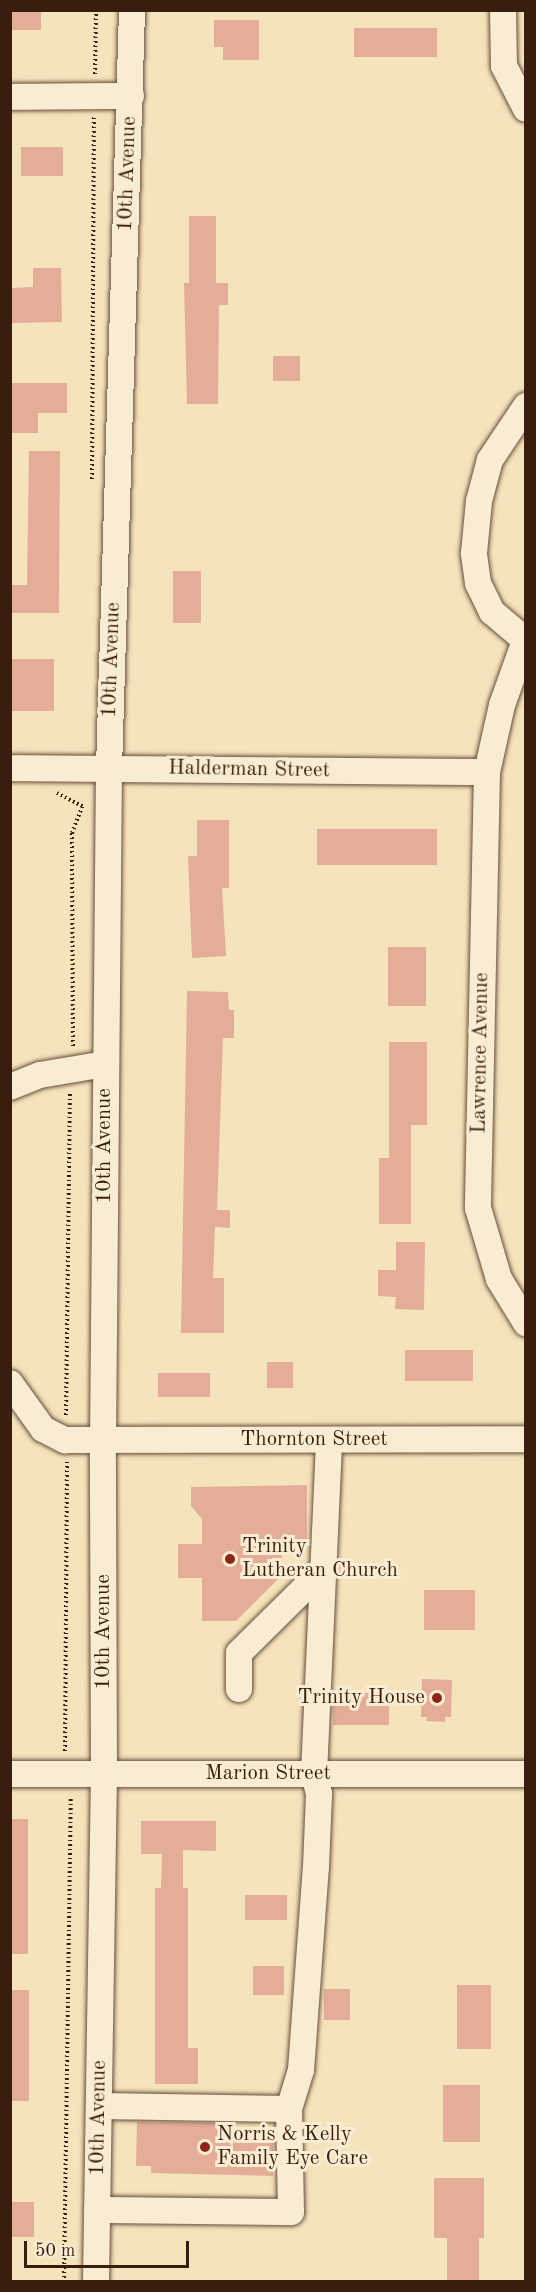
<!DOCTYPE html>
<style>
body{margin:0}
#map{position:relative;width:536px;height:2292px;overflow:hidden;background:#f4e3bb;font-family:"Old Standard TT",serif}
div>[style]{position:absolute}
[style*='--x']{left:calc(var(--x)*1px);top:calc(var(--y)*1px);width:calc(var(--w)*1px);rotate:calc(var(--a)*1deg)}
.building>*{inset:0;background:#e3ad98;transform-origin:0 0}
.path>*{height:4px;margin-top:-2px;transform-origin:0;background:repeating-linear-gradient(90deg,#391d0f 0 1.5px,transparent 0 4.5px)}
.roads{filter:drop-shadow(0 0 2px #684e3a) drop-shadow(0 0 2px #684e3a)}
.minor>*{height:26px;margin:-13px;padding:0 13px;transform-origin:13px;border-radius:13px;background:#f8edd3}
.dots>*{width:16px;height:16px;translate:-50% -50%;box-sizing:border-box;border:3px solid #f8edd3;border-radius:50%}
span{translate:-50% -50%;white-space:nowrap;text-align:center;line-height:1.15;-webkit-text-stroke:6px #f8edd3;paint-order:stroke}
.street-label{font-size:21px;color:#391d0f}
.poi-label{font-size:21px;color:#391d0f}
.left{translate:0 -50%;text-align:left}
.right{translate:-100% -50%;text-align:right}
.frame{position:absolute;inset:0;border:12px solid #391d0f;pointer-events:none}
.scale{position:absolute;left:24px;top:2241px;width:165px;height:27px;box-sizing:border-box;border:3px solid #391d0f;border-top:0;padding-left:8px;font-size:18px;line-height:21px;white-space:nowrap;color:#391d0f;-webkit-text-stroke:4px #f8edd3;paint-order:stroke}
</style>
<div id="map">
<div class="building">
<i style="left:10px;top:10px;width:31px;height:20px"></i>
<i style="clip-path:polygon(214px 20px,259px 20px,259px 60px,223px 60px,223px 47px,214px 47px)"></i>
<i style="left:354px;top:28px;width:83px;height:29px"></i>
<i style="left:21px;top:147px;width:42px;height:29px"></i>
<i style="clip-path:polygon(189px 216px,216px 216px,216px 283px,228px 283px,228px 305px,219px 305px,218px 404px,187px 404px,184px 283px,189px 283px)"></i>
<i style="clip-path:polygon(33px 268px,61px 268px,62px 322px,11px 323px,11px 288px,33px 287px)"></i>
<i style="left:273px;top:356px;width:27px;height:25px"></i>
<i style="clip-path:polygon(10px 383px,67px 383px,67px 413px,38px 413px,38px 433px,10px 433px)"></i>
<i style="clip-path:polygon(29px 451px,60px 451px,59px 613px,10px 613px,10px 585px,27px 585px)"></i>
<i style="left:173px;top:571px;width:28px;height:52px"></i>
<i style="left:12px;top:659px;width:42px;height:52px"></i>
<i style="clip-path:polygon(197px 820px,229px 820px,229px 888px,222px 888px,226px 956px,192px 958px,188px 856px,197px 856px)"></i>
<i style="left:317px;top:829px;width:120px;height:36px"></i>
<i style="left:388px;top:947px;width:38px;height:59px"></i>
<i style="clip-path:polygon(187px 991px,228px 992px,229px 1010px,234px 1010px,234px 1038px,223px 1038px,217px 1210px,230px 1210px,230px 1228px,215px 1227px,213px 1278px,224px 1278px,224px 1333px,181px 1333px)"></i>
<i style="clip-path:polygon(389px 1042px,427px 1042px,427px 1125px,411px 1125px,411px 1224px,379px 1224px,379px 1158px,389px 1158px)"></i>
<i style="clip-path:polygon(396px 1242px,425px 1242px,424px 1310px,395px 1309px,396px 1297px,378px 1296px,378px 1270px,396px 1270px)"></i>
<i style="left:473px;top:1350px;width:31px;height:68px;rotate:90deg"></i>
<i style="left:267px;top:1362px;width:26px;height:26px"></i>
<i style="left:158px;top:1373px;width:52px;height:24px"></i>
<i style="clip-path:polygon(307px 1485px,307px 1541px,281px 1541px,282px 1575px,236px 1621px,202px 1621px,202px 1578px,178px 1578px,178px 1544px,202px 1544px,202px 1519px,191px 1506px,191px 1487px)"></i>
<i style="left:424px;top:1590px;width:51px;height:40px"></i>
<i style="clip-path:polygon(422px 1679px,452px 1680px,451px 1717px,445px 1717px,445px 1722px,426px 1721px,427px 1717px,421px 1717px)"></i>
<i style="left:333px;top:1693px;width:56px;height:32px"></i>
<i style="left:10px;top:1819px;width:18px;height:135px"></i>
<i style="clip-path:polygon(141px 1821px,216px 1821px,216px 1851px,183px 1850px,183px 1888px,188px 1888px,188px 2048px,198px 2048px,198px 2084px,155px 2084px,155px 1888px,161px 1888px,162px 1854px,141px 1854px)"></i>
<i style="left:245px;top:1895px;width:42px;height:25px"></i>
<i style="left:253px;top:1966px;width:31px;height:29px"></i>
<i style="left:457px;top:1985px;width:34px;height:64px"></i>
<i style="left:324px;top:1989px;width:26px;height:31px"></i>
<i style="left:10px;top:1990px;width:19px;height:111px"></i>
<i style="left:443px;top:2085px;width:37px;height:57px"></i>
<i style="clip-path:polygon(137px 2122px,233px 2123px,233px 2128px,274px 2129px,273px 2176px,151px 2173px,151px 2166px,136px 2166px)"></i>
<i style="clip-path:polygon(434px 2178px,484px 2178px,484px 2238px,479px 2238px,479px 2282px,447px 2282px,447px 2238px,434px 2238px)"></i>
<i style="left:10px;top:2202px;width:24px;height:35px"></i>
</div>
<div class="path">
<i style="--x:95;--y:74;--w:64;--a:-89.1"></i>
<i style="--x:92;--y:479;--w:362;--a:-89.7"></i>
<i style="--x:57;--y:793;--w:29;--a:27"></i>
<i style="--x:73;--y:1046;--w:213;--a:-90.3"></i>
<i style="--x:72;--y:833;--w:31;--a:-69"></i>
<i style="--x:66;--y:1415;--w:322;--a:-89.3"></i>
<i style="--x:65;--y:1751;--w:289;--a:-89.6"></i>
<i style="--x:64;--y:2282;--w:486;--a:-89.2"></i>
</div>
<div class="roads">
<div class="minor">
<i style="--x:503;--y:10;--w:56;--a:89"></i>
<i style="--x:504;--y:66;--w:48;--a:62.9"></i>
<i style="--x:10;--y:97;--w:121;--a:-0.5"></i>
<i style="--x:526;--y:638;--w:71;--a:109.7"></i>
<i style="--x:502;--y:705;--w:69;--a:102.6"></i>
<i style="--x:487;--y:772;--w:436;--a:91.2"></i>
<i style="--x:478;--y:1208;--w:74;--a:73.5"></i>
<i style="--x:499;--y:1279;--w:52;--a:58.5"></i>
<i style="--x:524;--y:639;--w:42;--a:-139.8"></i>
<i style="--x:492;--y:612;--w:32;--a:-116"></i>
<i style="--x:478;--y:583;--w:30;--a:-98"></i>
<i style="--x:474;--y:553;--w:52;--a:-84.5"></i>
<i style="--x:479;--y:501;--w:42;--a:-75"></i>
<i style="--x:490;--y:460;--w:65;--a:-56.3"></i>
<i style="--x:10;--y:768;--w:477;--a:0.5"></i>
<i style="--x:10;--y:1087;--w:32;--a:-22"></i>
<i style="--x:40;--y:1075;--w:66;--a:-9.6"></i>
<i style="--x:10;--y:1383;--w:57;--a:54.3"></i>
<i style="--x:43;--y:1429;--w:25;--a:27"></i>
<i style="--x:65;--y:1440;--w:461;--a:-0.1"></i>
<i style="--x:239;--y:1689;--w:36;--a:-90"></i>
<i style="--x:239;--y:1653;--w:118;--a:-44.7"></i>
<i style="--x:10;--y:1774;--w:516;--a:0"></i>
<i style="--x:289;--y:2109;--w:41;--a:-72.9"></i>
<i style="--x:301;--y:2070;--w:204;--a:-85.8"></i>
<i style="--x:316;--y:1867;--w:73;--a:-87.6"></i>
<i style="--x:319;--y:1794;--w:21;--a:-104"></i>
<i style="--x:314;--y:1774;--w:334;--a:-87.4"></i>
<i style="--x:97;--y:2210;--w:194;--a:0.6"></i>
<i style="--x:291;--y:2212;--w:103;--a:-91.1"></i>
<i style="--x:289;--y:2109;--w:190;--a:-179.1"></i>
<i style="--x:96;--y:2282;--w:507;--a:-89.1"></i>
<i style="--x:104;--y:1775;--w:334;--a:-90.2"></i>
<i style="--x:103;--y:1441;--w:673;--a:-89.49"></i>
<i style="--x:109;--y:768;--w:758;--a:-88.26"></i>
</div>
</div>
<div class="dots">
<i style="left:230px;top:1559px;background:#8f2418"></i>
<i style="left:437px;top:1698px;background:#8f2418"></i>
<i style="left:205px;top:2147px;background:#8f2418"></i>
</div>
<div class="street-label">
<span style="left:128px;top:174px;rotate:-88deg">10th Avenue</span>
<span style="left:112px;top:660px;rotate:-88deg">10th Avenue</span>
<span style="left:249px;top:770px;rotate:1deg">Halderman Street</span>
<span style="left:481px;top:1053px;rotate:-89deg">Lawrence Avenue</span>
<span style="left:105px;top:1146px;rotate:-90deg">10th Avenue</span>
<span style="left:314px;top:1440px">Thornton Street</span>
<span style="left:104px;top:1632px;rotate:-90deg">10th Avenue</span>
<span style="left:268px;top:1774px">Marion Street</span>
<span style="left:99px;top:2118px;rotate:-89deg">10th Avenue</span>
</div>
<div class="poi-label">
<span class="left" style="left:242px;top:1559px">Trinity<br>Lutheran Church</span>
<span class="right" style="left:425px;top:1698px">Trinity House</span>
<span class="left" style="left:217px;top:2147px">Norris &amp; Kelly<br>Family Eye Care</span>
</div>
<div class="frame"></div>
<div class="scale">50 m</div>
</div>
